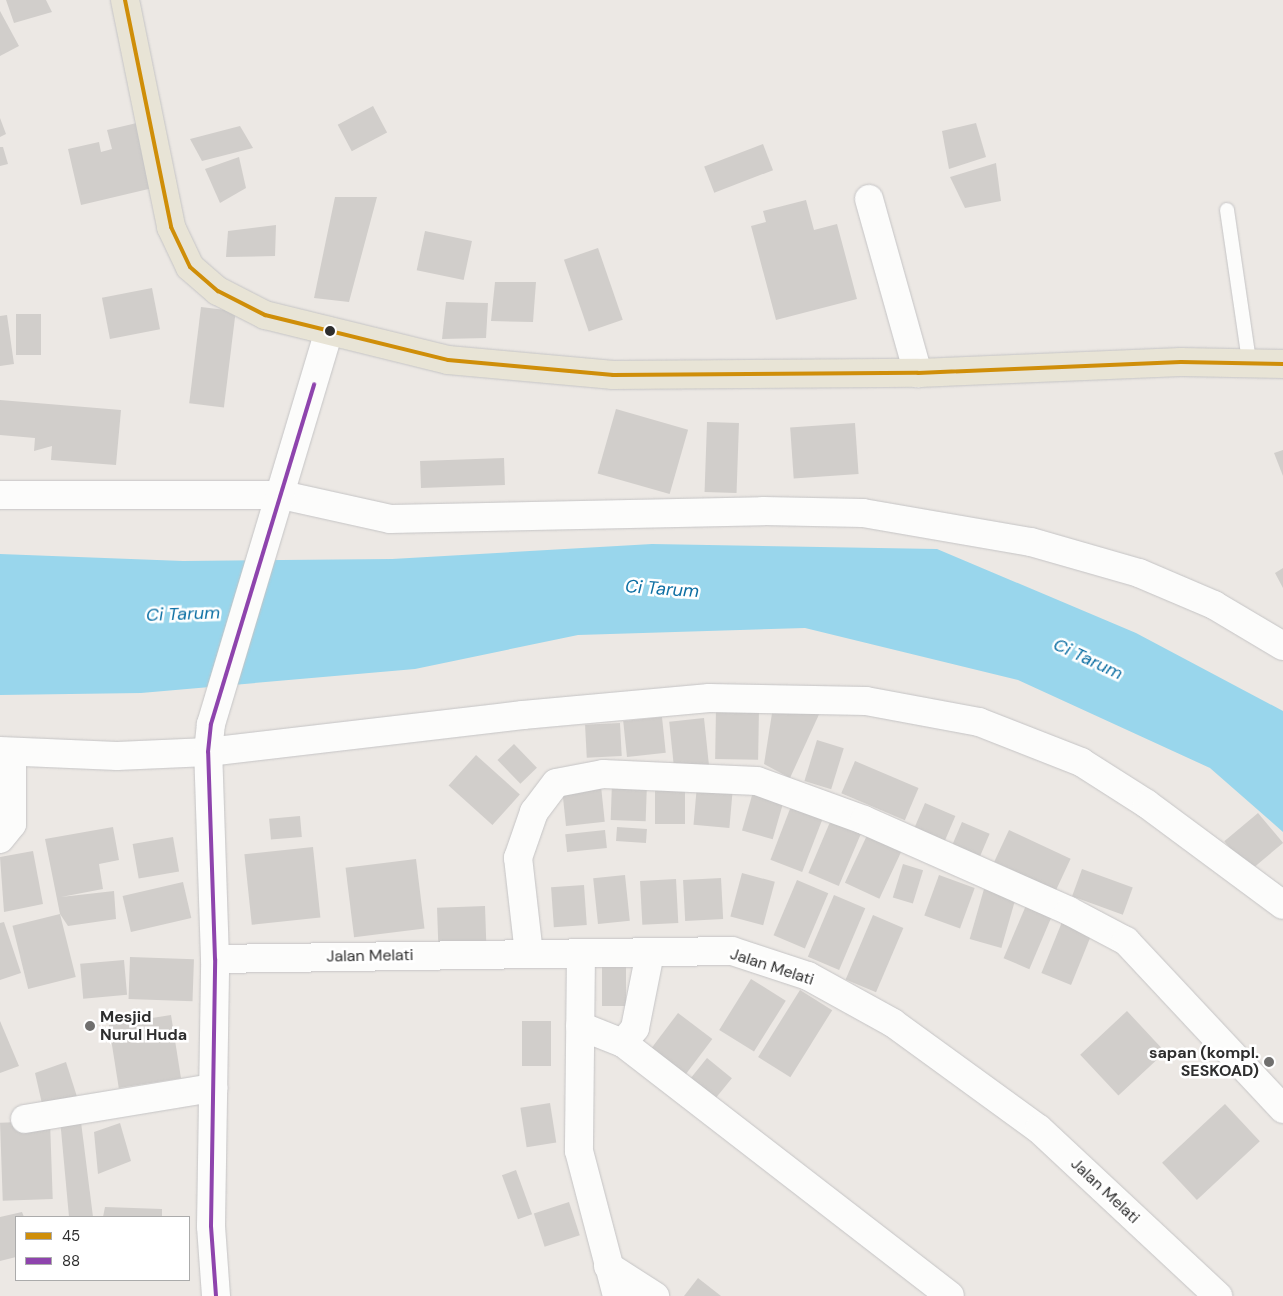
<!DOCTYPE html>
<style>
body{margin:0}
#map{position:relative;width:1283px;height:1296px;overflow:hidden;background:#ece8e4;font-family:"DM Sans",sans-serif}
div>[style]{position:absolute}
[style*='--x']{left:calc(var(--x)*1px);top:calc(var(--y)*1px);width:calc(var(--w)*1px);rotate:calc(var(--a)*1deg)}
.water>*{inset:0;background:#99d6ec}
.building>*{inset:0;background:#d1cecb;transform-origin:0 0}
.roads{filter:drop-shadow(0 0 1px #c5c4c5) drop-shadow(0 0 1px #c5c4c5)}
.lane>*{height:14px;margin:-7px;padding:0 7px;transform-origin:7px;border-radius:7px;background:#fcfcfb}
.street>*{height:28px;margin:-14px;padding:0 14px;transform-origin:14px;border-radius:14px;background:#fcfcfb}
.secondary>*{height:28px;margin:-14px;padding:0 14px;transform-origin:14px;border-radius:14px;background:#fcfcfb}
.primary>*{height:28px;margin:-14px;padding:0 14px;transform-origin:14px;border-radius:14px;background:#e8e4d6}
.bus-1>*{height:4px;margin:-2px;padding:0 2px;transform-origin:2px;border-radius:2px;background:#cf8e09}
.bus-2>*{height:4px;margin:-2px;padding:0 2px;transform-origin:2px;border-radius:2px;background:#8e44ad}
.dots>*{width:14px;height:14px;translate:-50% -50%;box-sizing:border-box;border:2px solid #fff;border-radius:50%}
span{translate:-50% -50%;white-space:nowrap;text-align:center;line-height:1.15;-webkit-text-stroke:5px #fff;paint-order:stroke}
.street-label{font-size:16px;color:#2e2e2e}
.poi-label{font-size:16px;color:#2e2e2e;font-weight:700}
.left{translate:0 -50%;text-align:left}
.right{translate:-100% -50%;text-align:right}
.water-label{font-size:18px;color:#0d6fa3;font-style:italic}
.legend{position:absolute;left:15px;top:1216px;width:175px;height:65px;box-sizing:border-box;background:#fff;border:1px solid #ababab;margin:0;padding:6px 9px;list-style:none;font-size:15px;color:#2e2e2e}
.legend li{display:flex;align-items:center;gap:10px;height:25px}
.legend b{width:25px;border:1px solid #ababab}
</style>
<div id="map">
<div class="water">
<i style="clip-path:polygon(652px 544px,937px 549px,1136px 633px,1283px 711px,1283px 832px,1210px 768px,1018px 680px,805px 628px,578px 635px,415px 669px,141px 693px,0 695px,0 554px,183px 561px,392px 559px)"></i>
</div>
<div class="building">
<i style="clip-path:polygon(6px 0,46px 0,52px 12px,14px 23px)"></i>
<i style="clip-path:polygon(0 11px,19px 46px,0 56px)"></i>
<i style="left:373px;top:106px;width:30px;height:40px;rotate:62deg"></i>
<i style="clip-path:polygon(0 118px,6px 134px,0 137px)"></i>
<i style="clip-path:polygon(141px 122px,157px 187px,81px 205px,68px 149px,99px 142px,101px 152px,112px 149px,107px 130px)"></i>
<i style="clip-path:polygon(976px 123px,986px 157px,949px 169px,942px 131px)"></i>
<i style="clip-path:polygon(240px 126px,253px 148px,202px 161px,190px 139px)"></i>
<i style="left:763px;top:144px;width:28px;height:63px;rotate:69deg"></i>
<i style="clip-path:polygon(0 147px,3px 147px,8px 164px,0 166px)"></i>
<i style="clip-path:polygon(239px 157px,246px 188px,220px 203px,205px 169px)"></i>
<i style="clip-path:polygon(996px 163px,1001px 201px,965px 208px,950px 177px)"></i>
<i style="clip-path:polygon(335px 197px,377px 197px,349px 302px,314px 298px)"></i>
<i style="clip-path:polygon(806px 200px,814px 230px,837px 224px,857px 299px,776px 320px,751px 226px,766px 222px,763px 211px)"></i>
<i style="clip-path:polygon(276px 225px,275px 256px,226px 257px,228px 231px)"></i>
<i style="left:425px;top:231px;width:48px;height:40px;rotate:12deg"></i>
<i style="left:598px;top:248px;width:76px;height:36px;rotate:71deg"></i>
<i style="clip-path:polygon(495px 282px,536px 282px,533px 322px,491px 321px)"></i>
<i style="left:152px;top:288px;width:42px;height:51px;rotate:79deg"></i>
<i style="clip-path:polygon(446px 302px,488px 303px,486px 338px,442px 339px)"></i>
<i style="left:201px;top:307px;width:35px;height:97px;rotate:7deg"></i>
<i style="left:41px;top:314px;width:41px;height:25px;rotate:90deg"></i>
<i style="clip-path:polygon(7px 315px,14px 364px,0 366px,0 316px)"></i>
<i style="clip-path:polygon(0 400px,121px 410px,116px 465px,51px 460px,52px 446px,34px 451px,35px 438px,0 435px)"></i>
<i style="left:616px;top:409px;width:75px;height:67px;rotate:16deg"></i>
<i style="left:707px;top:422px;width:32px;height:70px;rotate:2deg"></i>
<i style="left:855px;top:423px;width:51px;height:65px;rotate:86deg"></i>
<i style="clip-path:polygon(1283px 450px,1283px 476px,1274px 453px)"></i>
<i style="left:504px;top:458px;width:27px;height:84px;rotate:88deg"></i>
<i style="clip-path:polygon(1283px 568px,1283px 588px,1275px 573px)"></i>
<i style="clip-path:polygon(773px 707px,821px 710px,790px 778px,764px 764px)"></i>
<i style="left:716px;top:708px;width:43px;height:51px;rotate:1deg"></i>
<i style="left:662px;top:717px;width:36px;height:39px;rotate:84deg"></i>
<i style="left:704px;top:718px;width:51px;height:35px;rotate:84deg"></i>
<i style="left:620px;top:723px;width:33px;height:35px;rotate:87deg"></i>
<i style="left:817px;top:740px;width:28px;height:43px;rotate:17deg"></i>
<i style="left:514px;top:744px;width:33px;height:23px;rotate:46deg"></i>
<i style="left:476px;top:755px;width:59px;height:41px;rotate:42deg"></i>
<i style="left:855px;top:761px;width:69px;height:35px;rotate:23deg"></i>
<i style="left:612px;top:782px;width:35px;height:38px;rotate:2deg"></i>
<i style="left:685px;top:785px;width:39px;height:30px;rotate:90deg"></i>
<i style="left:697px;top:785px;width:36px;height:40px;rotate:5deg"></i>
<i style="left:601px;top:786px;width:36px;height:39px;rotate:84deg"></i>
<i style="left:753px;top:792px;width:32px;height:40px;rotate:16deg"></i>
<i style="left:793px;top:801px;width:34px;height:63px;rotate:21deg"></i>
<i style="left:925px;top:803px;width:33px;height:28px;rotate:23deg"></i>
<i style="left:1258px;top:813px;width:39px;height:44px;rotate:50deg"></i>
<i style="left:833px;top:815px;width:33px;height:63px;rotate:23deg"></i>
<i style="left:300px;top:816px;width:21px;height:31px;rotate:85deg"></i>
<i style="left:962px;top:822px;width:30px;height:25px;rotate:23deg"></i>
<i style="clip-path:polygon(113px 827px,119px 860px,99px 864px,103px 889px,61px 897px,114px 891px,116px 919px,68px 926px,60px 914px,45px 839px)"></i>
<i style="left:617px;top:827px;width:30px;height:14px;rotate:4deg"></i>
<i style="left:605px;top:830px;width:18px;height:40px;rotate:84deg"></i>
<i style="left:1009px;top:830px;width:68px;height:35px;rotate:25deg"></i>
<i style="left:869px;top:831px;width:38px;height:57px;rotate:25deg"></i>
<i style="left:173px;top:837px;width:35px;height:41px;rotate:80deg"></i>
<i style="left:313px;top:847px;width:71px;height:69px;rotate:84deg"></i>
<i style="clip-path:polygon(33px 851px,43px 904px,4px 912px,0 857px)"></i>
<i style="left:416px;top:859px;width:70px;height:71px;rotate:83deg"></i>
<i style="left:903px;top:864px;width:21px;height:35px;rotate:17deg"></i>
<i style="left:1082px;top:869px;width:54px;height:29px;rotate:20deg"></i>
<i style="left:742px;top:873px;width:34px;height:45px;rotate:15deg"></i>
<i style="left:625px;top:875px;width:46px;height:32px;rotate:84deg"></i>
<i style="left:939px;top:875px;width:38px;height:43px;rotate:20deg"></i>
<i style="left:721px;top:878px;width:41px;height:38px;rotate:87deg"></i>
<i style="left:676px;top:879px;width:44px;height:36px;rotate:87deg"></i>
<i style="left:797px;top:880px;width:34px;height:60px;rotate:23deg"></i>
<i style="left:183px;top:882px;width:37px;height:62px;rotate:77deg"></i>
<i style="left:584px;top:885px;width:40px;height:33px;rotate:86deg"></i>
<i style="left:984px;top:889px;width:33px;height:52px;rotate:16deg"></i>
<i style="left:834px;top:895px;width:34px;height:67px;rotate:23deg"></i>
<i style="left:1027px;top:903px;width:28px;height:60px;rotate:23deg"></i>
<i style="left:485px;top:906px;width:36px;height:48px;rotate:88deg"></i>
<i style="left:60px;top:914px;width:65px;height:49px;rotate:76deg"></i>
<i style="left:873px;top:915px;width:33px;height:70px;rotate:23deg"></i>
<i style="clip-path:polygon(4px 922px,21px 973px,0 980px,0 923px)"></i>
<i style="left:1062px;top:922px;width:32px;height:55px;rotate:22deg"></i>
<i style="left:130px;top:957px;width:64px;height:42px;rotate:2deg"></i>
<i style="left:124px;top:960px;width:35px;height:44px;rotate:85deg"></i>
<i style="left:602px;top:966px;width:24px;height:40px"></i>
<i style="left:751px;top:979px;width:41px;height:60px;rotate:32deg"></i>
<i style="left:800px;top:990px;width:38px;height:79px;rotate:32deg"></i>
<i style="left:1127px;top:1011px;width:56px;height:64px;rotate:47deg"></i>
<i style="left:678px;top:1013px;width:43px;height:47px;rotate:37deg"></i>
<i style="left:171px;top:1015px;width:64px;height:63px;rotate:81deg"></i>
<i style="clip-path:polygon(0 1021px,19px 1066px,0 1073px)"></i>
<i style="left:522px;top:1021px;width:29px;height:45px"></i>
<i style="left:707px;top:1058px;width:32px;height:33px;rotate:39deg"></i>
<i style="clip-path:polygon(66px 1062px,79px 1103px,43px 1108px,35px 1073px)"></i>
<i style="left:550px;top:1103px;width:40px;height:30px;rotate:81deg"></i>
<i style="left:1225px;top:1104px;width:51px;height:86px;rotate:47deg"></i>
<i style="clip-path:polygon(80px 1114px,93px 1217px,69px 1217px,60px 1119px)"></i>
<i style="left:50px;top:1121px;width:78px;height:50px;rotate:88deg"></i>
<i style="clip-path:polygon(120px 1123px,131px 1161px,98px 1174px,94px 1132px)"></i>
<i style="left:516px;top:1170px;width:47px;height:15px;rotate:70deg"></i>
<i style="left:569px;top:1202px;width:35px;height:37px;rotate:72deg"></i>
<i style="clip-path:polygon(105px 1207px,162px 1209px,162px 1217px,103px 1217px)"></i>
<i style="clip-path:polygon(22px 1212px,24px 1217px,16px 1217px,16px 1257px,0 1261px,0 1217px)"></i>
<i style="clip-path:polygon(698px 1278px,721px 1296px,684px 1296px)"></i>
</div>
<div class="roads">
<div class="lane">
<i style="--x:1227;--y:210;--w:153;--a:81.7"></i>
</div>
<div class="street">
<i style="--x:869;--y:199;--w:181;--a:74.3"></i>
<i style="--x:0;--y:495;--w:282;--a:0"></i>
<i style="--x:282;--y:495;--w:111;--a:12.5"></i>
<i style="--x:390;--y:519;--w:373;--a:-1.2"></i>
<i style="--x:763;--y:511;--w:100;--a:1.1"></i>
<i style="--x:863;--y:513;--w:170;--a:9.8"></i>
<i style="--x:1031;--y:542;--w:112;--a:16"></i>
<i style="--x:1139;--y:573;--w:82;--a:23.1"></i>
<i style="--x:1214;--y:605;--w:80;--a:30.7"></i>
<i style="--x:0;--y:751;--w:117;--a:2.4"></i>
<i style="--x:117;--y:756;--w:91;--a:-2.5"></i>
<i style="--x:208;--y:752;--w:317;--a:-6.7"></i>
<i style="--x:523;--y:715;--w:187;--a:-5.2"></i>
<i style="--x:709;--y:698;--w:157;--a:1.1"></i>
<i style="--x:866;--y:701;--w:115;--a:10.5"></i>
<i style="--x:979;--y:722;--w:110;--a:21.4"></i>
<i style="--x:1081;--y:762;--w:78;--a:32.5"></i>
<i style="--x:1147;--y:804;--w:169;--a:36.6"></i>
<i style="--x:0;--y:839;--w:19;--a:-51"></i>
<i style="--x:12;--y:824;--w:72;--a:-90"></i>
<i style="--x:581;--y:953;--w:198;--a:90.6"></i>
<i style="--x:579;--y:1151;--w:150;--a:75.3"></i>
<i style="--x:529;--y:954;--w:97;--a:-96.5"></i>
<i style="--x:518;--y:858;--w:49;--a:-70.8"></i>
<i style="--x:534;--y:812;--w:36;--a:-53"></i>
<i style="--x:556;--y:783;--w:48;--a:-10.8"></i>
<i style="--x:603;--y:774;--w:154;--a:2.6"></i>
<i style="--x:757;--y:781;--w:114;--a:20"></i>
<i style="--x:864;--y:820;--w:224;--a:23.9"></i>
<i style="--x:1069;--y:911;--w:64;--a:27.8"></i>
<i style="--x:1126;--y:941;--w:230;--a:46.9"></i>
<i style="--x:215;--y:959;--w:517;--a:-0.89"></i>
<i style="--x:732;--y:951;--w:80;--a:18.2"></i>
<i style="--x:808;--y:976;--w:97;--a:28.9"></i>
<i style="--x:893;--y:1023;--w:180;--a:36"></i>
<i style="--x:1039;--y:1129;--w:245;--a:43"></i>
<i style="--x:580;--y:1026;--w:46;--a:21.6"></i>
<i style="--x:623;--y:1043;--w:19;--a:-51"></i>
<i style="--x:635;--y:1028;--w:76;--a:-78.7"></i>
<i style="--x:623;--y:1043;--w:413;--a:37.7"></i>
<i style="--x:25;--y:1119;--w:191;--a:-9.4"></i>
<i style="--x:608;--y:1266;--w:56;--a:32.6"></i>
</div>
<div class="secondary">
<i style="--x:216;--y:1296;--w:70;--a:-94.1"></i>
<i style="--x:211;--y:1226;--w:267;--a:-89.1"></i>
<i style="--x:215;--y:959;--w:207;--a:-91.9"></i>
<i style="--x:208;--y:752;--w:28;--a:-84"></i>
<i style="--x:211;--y:724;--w:410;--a:-73.3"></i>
</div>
<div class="primary">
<i style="--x:125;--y:0;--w:232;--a:78.5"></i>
<i style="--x:171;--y:227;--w:44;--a:64.6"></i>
<i style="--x:190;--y:267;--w:37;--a:41"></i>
<i style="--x:218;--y:291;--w:53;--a:27.1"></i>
<i style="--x:265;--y:315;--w:188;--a:13.8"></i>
<i style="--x:448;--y:360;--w:166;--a:5.2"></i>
<i style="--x:613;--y:375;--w:305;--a:-0.4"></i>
<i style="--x:918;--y:373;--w:263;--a:-2.4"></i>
<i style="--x:1181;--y:362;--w:102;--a:1.1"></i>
</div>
</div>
<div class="bus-1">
<i style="--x:125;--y:0;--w:232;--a:78.5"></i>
<i style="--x:171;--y:227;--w:44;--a:64.6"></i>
<i style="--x:190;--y:267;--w:37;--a:41"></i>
<i style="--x:218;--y:291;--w:53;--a:27.1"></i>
<i style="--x:265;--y:315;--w:188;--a:13.8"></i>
<i style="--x:448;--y:360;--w:166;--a:5.2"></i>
<i style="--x:613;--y:375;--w:305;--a:-0.4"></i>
<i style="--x:918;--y:373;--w:263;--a:-2.4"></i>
<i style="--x:1181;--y:362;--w:102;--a:1.1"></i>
</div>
<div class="bus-2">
<i style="--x:216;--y:1296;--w:70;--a:-94.1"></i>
<i style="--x:211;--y:1226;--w:267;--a:-89.1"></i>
<i style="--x:215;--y:959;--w:207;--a:-91.9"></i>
<i style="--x:208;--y:752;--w:28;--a:-84"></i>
<i style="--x:211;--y:724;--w:355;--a:-73.1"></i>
</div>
<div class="dots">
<i style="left:330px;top:331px;background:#2e2e2e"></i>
<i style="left:90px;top:1026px;background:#706f6e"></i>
<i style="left:1269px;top:1062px;background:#706f6e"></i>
</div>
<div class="street-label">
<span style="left:370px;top:956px;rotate:-1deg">Jalan Melati</span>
<span style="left:772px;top:967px;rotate:18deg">Jalan Melati</span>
<span style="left:1105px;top:1191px;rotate:43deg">Jalan Melati</span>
</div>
<div class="poi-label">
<span class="left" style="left:100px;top:1026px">Mesjid<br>Nurul Huda</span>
<span class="right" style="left:1259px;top:1062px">sapan (kompl.<br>SESKOAD)</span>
</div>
<div class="water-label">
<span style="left:662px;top:589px;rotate:4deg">Ci Tarum</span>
<span style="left:183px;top:614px;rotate:-2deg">Ci Tarum</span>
<span style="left:1088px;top:659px;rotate:25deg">Ci Tarum</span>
</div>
<ul class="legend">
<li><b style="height:6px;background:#cf8e09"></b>45</li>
<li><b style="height:6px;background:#8e44ad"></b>88</li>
</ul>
</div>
